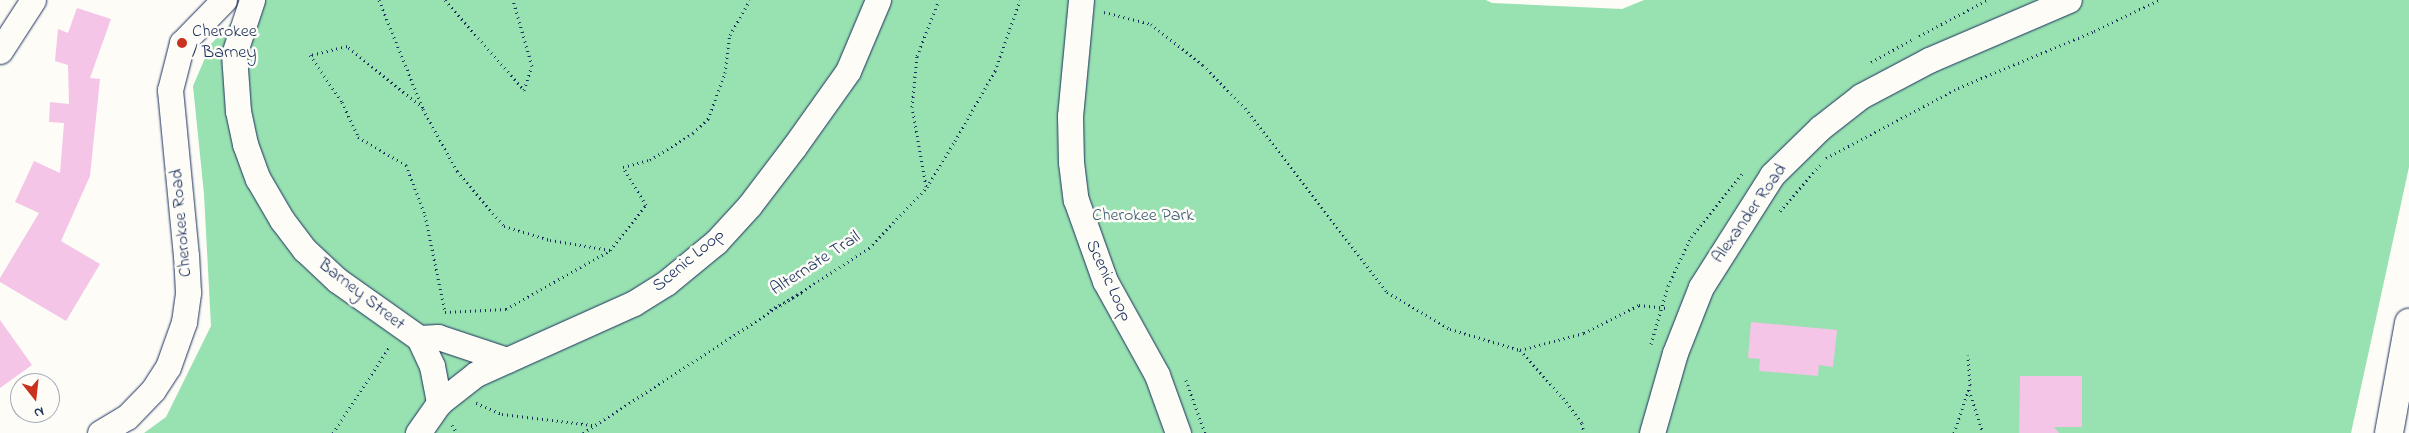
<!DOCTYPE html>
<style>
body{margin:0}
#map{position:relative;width:2409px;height:433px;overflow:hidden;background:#fdfcf7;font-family:"Indie Flower",sans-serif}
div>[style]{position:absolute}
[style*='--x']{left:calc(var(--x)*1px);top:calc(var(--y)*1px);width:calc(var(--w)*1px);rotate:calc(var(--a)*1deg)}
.green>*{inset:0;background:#98e1b1}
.building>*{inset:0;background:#f4c5e7}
.path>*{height:3px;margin-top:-1.5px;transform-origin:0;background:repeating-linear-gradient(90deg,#1b2f5e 0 1px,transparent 0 5px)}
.roads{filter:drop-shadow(0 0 1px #1b2f5e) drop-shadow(0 0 1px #1b2f5e)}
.street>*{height:25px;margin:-12.5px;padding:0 12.5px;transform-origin:12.5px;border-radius:12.5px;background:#fdfcf7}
.primary>*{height:28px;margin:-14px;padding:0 14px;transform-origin:14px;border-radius:14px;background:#fdfcf7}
.path-bridge>*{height:3px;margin-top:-1.5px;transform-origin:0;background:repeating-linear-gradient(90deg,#1b2f5e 0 1px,transparent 0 5px)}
.dots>*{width:14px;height:14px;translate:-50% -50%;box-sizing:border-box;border:2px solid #fdfcf7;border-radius:50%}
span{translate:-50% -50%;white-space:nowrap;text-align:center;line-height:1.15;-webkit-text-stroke:5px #fdfcf7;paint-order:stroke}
.poi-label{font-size:18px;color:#1b2f5e}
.left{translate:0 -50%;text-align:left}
.street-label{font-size:18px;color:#1b2f5e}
.park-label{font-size:18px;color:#3a5c73}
.north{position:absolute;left:10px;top:373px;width:50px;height:50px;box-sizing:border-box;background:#fdfcf7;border:1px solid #a3aaba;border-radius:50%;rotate:164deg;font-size:14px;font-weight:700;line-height:20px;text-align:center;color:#1b2f5e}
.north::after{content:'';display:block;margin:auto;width:18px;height:22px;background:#c8321e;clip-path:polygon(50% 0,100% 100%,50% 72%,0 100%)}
</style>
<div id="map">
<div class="green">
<i style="clip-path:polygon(253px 0,1486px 0,1492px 3px,1622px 9px,1644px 0,2409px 0,2409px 167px,2351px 433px,144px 433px,166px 417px,211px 326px,204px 194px,193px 86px,211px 44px)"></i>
</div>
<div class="building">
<i style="clip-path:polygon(77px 8px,111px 19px,90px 78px,100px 79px,90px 176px,61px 241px,100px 264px,66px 321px,0 282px,0 278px,39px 213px,15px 202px,34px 161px,60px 173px,64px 123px,49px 122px,50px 102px,69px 104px,68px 65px,55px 61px,58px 29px,68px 33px)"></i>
<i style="clip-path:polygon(0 320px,32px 365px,0 388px)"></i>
<i style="clip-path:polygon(1751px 322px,1837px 330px,1833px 367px,1819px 365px,1818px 376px,1759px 371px,1760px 359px,1748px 358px)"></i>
<i style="clip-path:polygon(2020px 376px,2082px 376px,2082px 427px,2054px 427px,2059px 433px,2019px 433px)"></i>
</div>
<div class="path">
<i style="--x:379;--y:0;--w:118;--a:68"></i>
<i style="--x:423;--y:109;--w:71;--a:61.3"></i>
<i style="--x:457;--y:171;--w:72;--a:49.5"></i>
<i style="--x:504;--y:226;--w:48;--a:16.9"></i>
<i style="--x:550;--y:240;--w:61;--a:9.5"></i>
<i style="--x:610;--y:250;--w:58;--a:-51.3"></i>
<i style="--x:646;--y:205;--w:44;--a:-121.2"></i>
<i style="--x:623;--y:167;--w:28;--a:-15"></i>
<i style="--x:650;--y:160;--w:51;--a:-32.1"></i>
<i style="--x:693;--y:133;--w:21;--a:-43"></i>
<i style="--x:708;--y:119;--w:49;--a:-69.7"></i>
<i style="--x:725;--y:73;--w:38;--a:-83"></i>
<i style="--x:730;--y:35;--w:40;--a:-60.3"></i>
<i style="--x:445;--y:0;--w:120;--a:48.7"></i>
<i style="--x:524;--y:90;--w:25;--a:-72"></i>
<i style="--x:532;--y:66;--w:69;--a:-106.1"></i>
<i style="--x:1104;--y:12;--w:49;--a:14.3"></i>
<i style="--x:1151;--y:24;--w:66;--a:38.3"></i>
<i style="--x:1203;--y:65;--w:60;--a:45.7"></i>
<i style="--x:1245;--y:108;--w:232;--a:52.3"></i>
<i style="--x:1387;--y:292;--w:73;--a:30.4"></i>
<i style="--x:1450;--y:329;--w:73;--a:16.7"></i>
<i style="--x:1520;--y:350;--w:64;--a:48.1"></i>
<i style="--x:1563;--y:398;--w:31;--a:53"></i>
<i style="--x:1582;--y:423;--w:10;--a:79"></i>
<i style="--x:1919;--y:36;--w:77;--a:-27.9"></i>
<i style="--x:1871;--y:62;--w:46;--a:-28.8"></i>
<i style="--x:423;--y:108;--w:98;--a:-140.8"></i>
<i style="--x:347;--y:46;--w:38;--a:166"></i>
<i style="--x:310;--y:55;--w:57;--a:55.8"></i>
<i style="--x:342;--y:102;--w:38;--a:65"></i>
<i style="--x:358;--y:137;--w:56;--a:30.3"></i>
<i style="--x:406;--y:165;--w:53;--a:69.2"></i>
<i style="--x:425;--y:215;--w:99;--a:78.3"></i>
<i style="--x:445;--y:312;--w:61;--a:-2.8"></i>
<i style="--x:506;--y:309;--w:118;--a:-29.4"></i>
<i style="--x:1826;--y:158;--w:149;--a:-27.9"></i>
<i style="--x:1958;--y:88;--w:147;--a:-22.7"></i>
<i style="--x:2094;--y:31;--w:72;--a:-25.5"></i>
<i style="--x:926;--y:186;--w:80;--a:-100"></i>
<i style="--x:912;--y:107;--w:51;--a:-84.4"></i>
<i style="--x:917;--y:56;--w:60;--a:-68.6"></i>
<i style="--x:1780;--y:211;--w:61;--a:-49"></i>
<i style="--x:1651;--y:344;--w:60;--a:-73.7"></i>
<i style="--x:1668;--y:286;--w:54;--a:-64.9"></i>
<i style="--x:1691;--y:237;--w:81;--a:-51"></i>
<i style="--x:1520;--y:350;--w:66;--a:-14.9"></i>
<i style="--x:1584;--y:333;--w:62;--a:-27"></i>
<i style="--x:1639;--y:305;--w:28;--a:6"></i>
<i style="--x:1186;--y:380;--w:56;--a:70.3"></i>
<i style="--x:1969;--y:390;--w:45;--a:72"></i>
<i style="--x:476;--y:403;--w:28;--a:23"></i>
<i style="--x:502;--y:414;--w:91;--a:7"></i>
<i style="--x:452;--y:425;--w:9;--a:58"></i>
<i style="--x:333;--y:433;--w:104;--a:-56.8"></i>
<i style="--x:583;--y:433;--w:341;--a:-32.9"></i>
<i style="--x:869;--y:248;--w:84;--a:-46.4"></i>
<i style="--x:927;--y:187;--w:54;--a:-58.7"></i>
<i style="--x:955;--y:141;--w:81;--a:-60.3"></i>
<i style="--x:995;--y:71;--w:75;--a:-70.6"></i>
<i style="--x:1954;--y:433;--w:51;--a:-71.6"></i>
<i style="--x:1970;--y:385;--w:30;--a:-94"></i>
</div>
<div class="roads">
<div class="street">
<i style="--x:252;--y:0;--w:57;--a:108.4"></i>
<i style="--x:234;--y:54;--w:57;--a:86"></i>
<i style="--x:238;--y:111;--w:34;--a:78"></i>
<i style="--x:245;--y:144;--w:37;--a:70"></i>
<i style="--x:258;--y:179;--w:48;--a:59.7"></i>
<i style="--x:282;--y:220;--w:38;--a:53"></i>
<i style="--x:305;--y:250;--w:44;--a:43.2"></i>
<i style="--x:337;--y:280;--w:100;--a:35.3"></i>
<i style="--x:419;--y:338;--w:31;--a:65"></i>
<i style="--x:432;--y:366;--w:38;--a:79"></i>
<i style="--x:1081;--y:0;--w:117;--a:95.4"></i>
<i style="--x:1070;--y:116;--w:46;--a:88.8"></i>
<i style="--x:1071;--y:162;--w:38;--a:83"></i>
<i style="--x:1076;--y:200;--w:86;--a:70.3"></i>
<i style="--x:1105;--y:281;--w:107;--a:61"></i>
<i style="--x:1157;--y:375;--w:62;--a:70.1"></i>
<i style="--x:0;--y:51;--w:61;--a:-57.1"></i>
<i style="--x:419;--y:338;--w:19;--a:-3"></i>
<i style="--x:438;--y:337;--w:73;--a:18.4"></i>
<i style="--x:100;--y:433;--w:31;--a:-31"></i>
<i style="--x:127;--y:417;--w:37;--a:-46"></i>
<i style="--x:153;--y:390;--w:27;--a:-57"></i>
<i style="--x:168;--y:367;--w:48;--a:-70.4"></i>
<i style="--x:184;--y:322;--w:30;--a:-82"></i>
<i style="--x:188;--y:292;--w:36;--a:-93"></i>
<i style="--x:186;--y:256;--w:167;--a:-95.5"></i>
<i style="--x:170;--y:90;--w:49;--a:-75.7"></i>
<i style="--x:182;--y:43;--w:60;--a:-45.7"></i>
<i style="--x:418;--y:433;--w:37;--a:-55"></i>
<i style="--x:439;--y:403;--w:47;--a:-38.1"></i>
<i style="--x:476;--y:374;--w:173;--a:-24.2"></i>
<i style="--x:634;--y:303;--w:38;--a:-32"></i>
<i style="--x:666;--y:283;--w:65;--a:-39.4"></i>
<i style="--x:716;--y:242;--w:49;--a:-47.5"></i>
<i style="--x:749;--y:206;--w:74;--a:-52.7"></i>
<i style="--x:794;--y:147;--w:93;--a:-54.6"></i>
<i style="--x:848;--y:71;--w:77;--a:-67.1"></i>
<i style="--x:1652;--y:433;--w:83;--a:-74"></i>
<i style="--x:1675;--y:353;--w:71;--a:-68.5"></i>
<i style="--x:1701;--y:287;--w:133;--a:-57.6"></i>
<i style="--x:1772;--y:175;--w:67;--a:-44.4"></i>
<i style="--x:1820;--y:128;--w:52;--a:-38"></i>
<i style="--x:1861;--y:96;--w:77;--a:-27.9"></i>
<i style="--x:1929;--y:60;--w:152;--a:-23.2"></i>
</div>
<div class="primary">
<i style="--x:2389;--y:433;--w:112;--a:-79.7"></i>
</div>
</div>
<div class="path-bridge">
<i style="--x:770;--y:310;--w:38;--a:-29"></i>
</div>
<div class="dots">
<i style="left:182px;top:43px;background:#c8321e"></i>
</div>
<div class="poi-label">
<span class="left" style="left:192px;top:43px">Cherokee<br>/ Barney</span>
</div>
<div class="street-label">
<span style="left:1750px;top:214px;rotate:-55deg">Alexander Road</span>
<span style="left:182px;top:223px;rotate:-95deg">Cherokee Road</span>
<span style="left:689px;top:261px;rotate:-40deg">Scenic Loop</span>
<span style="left:816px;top:264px;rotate:-33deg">Alternate Trail</span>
<span style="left:1108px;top:281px;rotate:65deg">Scenic Loop</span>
<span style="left:361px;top:295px;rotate:38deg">Barney Street</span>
</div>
<div class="park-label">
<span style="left:1143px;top:216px">Cherokee Park</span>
</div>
<div class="north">N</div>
</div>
